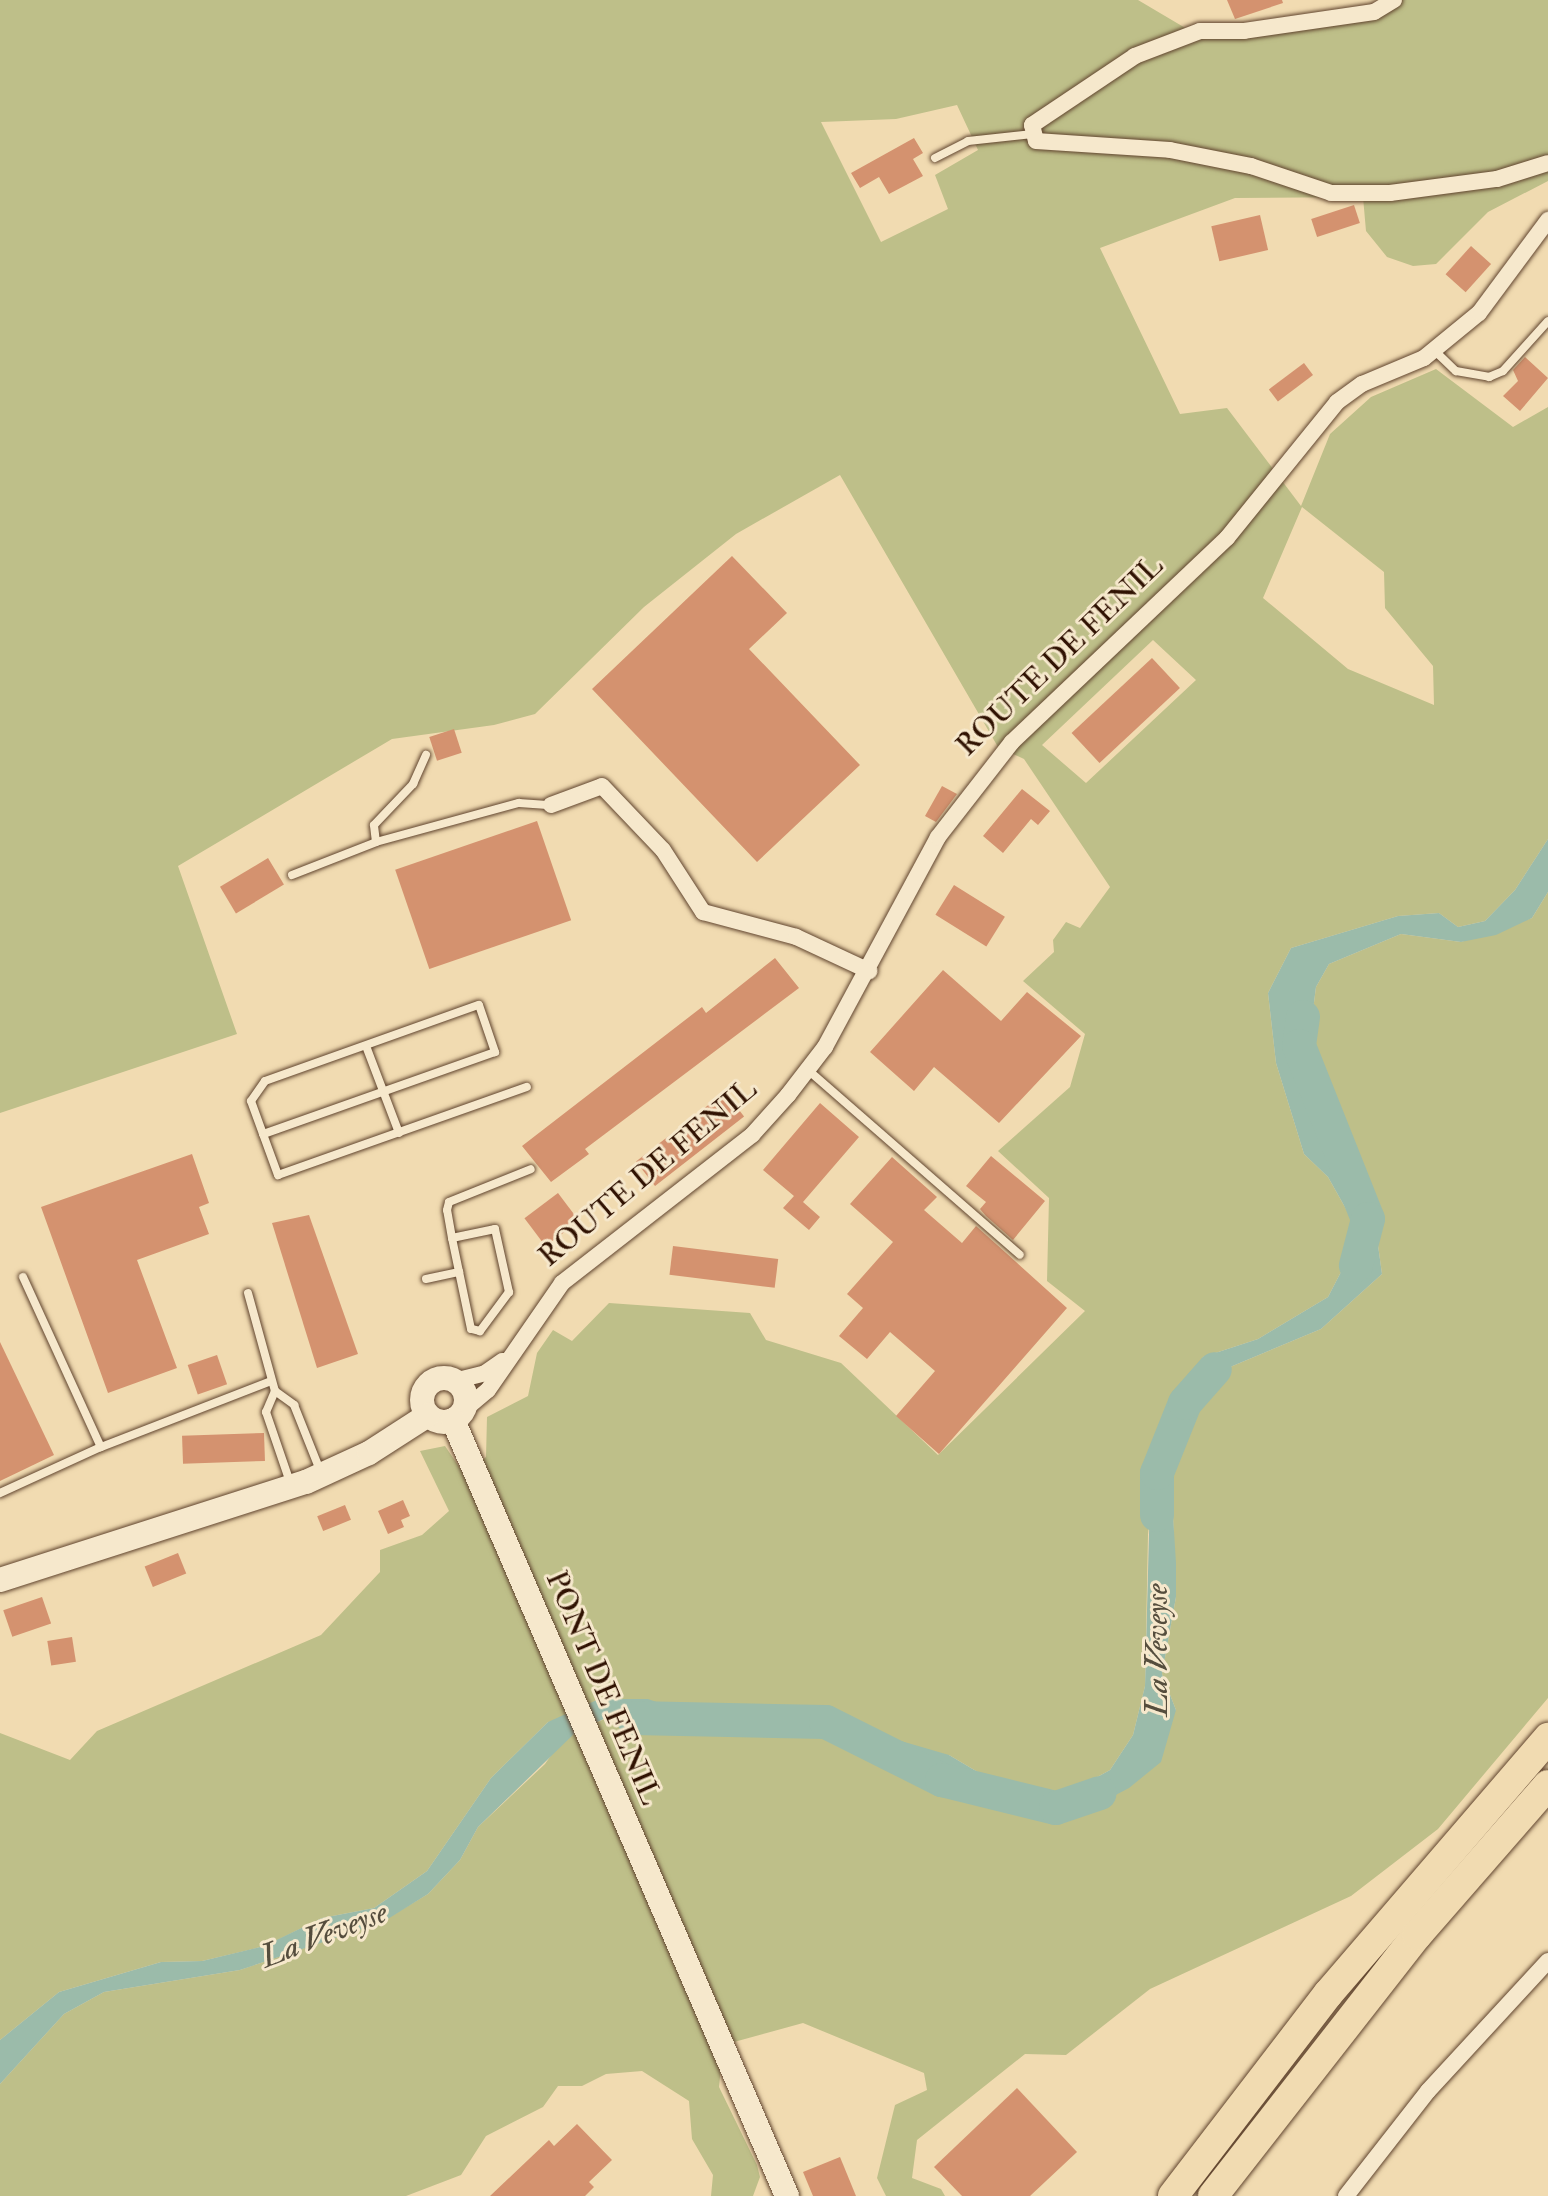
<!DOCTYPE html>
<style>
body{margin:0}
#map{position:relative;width:1548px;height:2196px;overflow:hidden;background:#f1dbb1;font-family:"IM FELL Double Pica",serif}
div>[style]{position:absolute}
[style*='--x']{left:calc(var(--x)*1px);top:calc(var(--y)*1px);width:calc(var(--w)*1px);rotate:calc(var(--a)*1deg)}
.green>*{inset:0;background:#bebf89}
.water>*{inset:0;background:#9bbbaa}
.river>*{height:34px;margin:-17px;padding:0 17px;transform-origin:17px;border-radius:17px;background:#9bbbaa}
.building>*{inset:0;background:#d4926f;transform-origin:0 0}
.roads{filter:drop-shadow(0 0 2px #60442e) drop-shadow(0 0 2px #60442e)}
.lane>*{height:8px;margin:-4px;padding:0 4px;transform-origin:4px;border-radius:4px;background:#f6e8cc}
.street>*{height:16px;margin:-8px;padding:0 8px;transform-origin:8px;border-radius:8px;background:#f6e8cc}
.secondary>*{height:24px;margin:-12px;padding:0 12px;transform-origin:12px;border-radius:12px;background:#f6e8cc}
.secondary>.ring{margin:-12px;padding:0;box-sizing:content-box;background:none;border:24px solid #f6e8cc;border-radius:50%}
.highway>*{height:30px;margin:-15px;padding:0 15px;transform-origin:15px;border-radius:15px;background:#f1dbb1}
span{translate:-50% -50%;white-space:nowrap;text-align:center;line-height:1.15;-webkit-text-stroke:6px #f6e8cc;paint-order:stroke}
.street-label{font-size:30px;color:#301202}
.water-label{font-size:32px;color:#554d3d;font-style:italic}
</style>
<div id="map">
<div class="green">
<i style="clip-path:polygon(evenodd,0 0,1138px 0,1187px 29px,1244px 31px,1394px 0,1548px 0,1548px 181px,1488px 212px,1436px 264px,1413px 266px,1387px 257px,1366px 231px,1363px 197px,1235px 198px,1100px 248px,1180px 414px,1227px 408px,1301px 506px,1330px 434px,1371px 397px,1436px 369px,1513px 427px,1548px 407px,1548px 839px,1515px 890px,1485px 921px,1458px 927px,1439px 913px,1398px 916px,1291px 948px,1268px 993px,1276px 1063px,1304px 1154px,1328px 1177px,1355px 1225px,1343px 1268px,1328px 1297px,1258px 1339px,1203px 1357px,1157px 1435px,1148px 1535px,1145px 1686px,1133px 1735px,1110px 1770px,1079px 1787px,1044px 1794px,993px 1781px,949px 1755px,887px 1769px,1056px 1808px,1087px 1810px,1176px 1710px,1162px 1674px,1176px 1597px,1173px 1515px,1157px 1473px,1185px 1403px,1223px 1370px,1321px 1329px,1382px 1274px,1378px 1245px,1305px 1073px,1316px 987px,1329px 964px,1401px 934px,1461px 942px,1532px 918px,1548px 892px,1548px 1698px,1438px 1829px,1351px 1896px,1150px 1989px,1066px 2055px,1025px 2054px,917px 2140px,912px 2178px,941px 2189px,945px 2196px,886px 2196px,877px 2178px,895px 2105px,927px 2090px,924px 2073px,803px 2023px,734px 2042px,722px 2056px,719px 2087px,757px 2165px,760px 2177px,753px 2196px,711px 2196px,713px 2175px,692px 2139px,689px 2101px,642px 2071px,606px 2074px,582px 2086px,558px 2086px,543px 2107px,486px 2136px,461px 2175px,406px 2196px,0 2196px,0 2084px,64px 2014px,104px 1992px,240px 1970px,383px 1921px,428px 1894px,460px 1860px,478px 1827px,545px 1764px,561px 1741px,606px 1718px,650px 1729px,679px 1710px,548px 1722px,491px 1778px,427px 1871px,374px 1908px,322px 1918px,265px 1946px,202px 1961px,161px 1962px,59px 1992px,0 2040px,0 1733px,70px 1760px,97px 1731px,321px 1635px,380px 1572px,380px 1550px,422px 1535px,449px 1511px,420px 1451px,445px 1446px,464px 1474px,486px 1457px,487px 1417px,528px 1396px,537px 1353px,553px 1330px,572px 1341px,609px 1303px,750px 1313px,766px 1340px,841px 1363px,938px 1455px,1085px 1311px,1047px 1281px,1049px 1198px,998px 1151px,1070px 1087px,1085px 1034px,1023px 981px,1054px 952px,1053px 940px,1066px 922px,1080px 928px,1110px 887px,1024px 759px,998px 747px,840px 475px,736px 534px,644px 607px,535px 714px,494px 725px,392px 739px,178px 866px,237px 1034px,0 1113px,0 0,957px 105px,978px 150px,935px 175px,948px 209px,881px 242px,821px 122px,896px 119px,957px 105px,0 0,1302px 507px,1384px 572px,1385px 608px,1433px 666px,1434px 705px,1348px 669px,1263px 598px,1302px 507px,0 0,1153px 640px,1196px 680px,1086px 783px,1042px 745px,1153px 640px)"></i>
</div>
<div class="water">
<i style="clip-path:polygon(1548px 839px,1548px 892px,1532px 918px,1496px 935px,1461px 942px,1401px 934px,1329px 964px,1316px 987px,1305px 1073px,1378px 1245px,1382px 1274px,1321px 1329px,1223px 1370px,1185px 1403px,1157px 1473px,1173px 1515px,1176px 1563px,1176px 1597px,1162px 1674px,1176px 1710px,1161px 1762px,1129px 1788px,1087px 1810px,1056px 1808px,887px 1769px,848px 1747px,831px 1730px,836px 1722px,949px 1755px,993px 1781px,1044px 1794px,1079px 1787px,1110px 1770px,1133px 1735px,1145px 1686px,1150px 1496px,1157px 1435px,1172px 1392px,1203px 1357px,1258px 1339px,1328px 1297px,1343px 1268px,1355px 1225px,1328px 1177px,1304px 1154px,1276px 1063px,1268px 993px,1291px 948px,1398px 916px,1439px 913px,1458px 927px,1485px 921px,1515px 890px)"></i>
<i style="clip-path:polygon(599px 1699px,648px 1699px,679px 1710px,679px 1723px,650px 1729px,606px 1718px,576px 1732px,478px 1827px,460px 1860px,428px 1894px,383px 1922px,240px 1970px,104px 1992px,64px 2014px,0 2084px,0 2040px,59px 1992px,161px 1962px,202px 1961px,264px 1946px,322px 1918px,374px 1908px,427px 1871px,491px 1778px,548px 1722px)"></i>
</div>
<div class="river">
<i style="--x:1303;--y:1017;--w:29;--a:98"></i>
<i style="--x:1299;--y:1046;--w:186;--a:68.3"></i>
<i style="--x:1368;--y:1219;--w:48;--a:104.6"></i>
<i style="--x:1157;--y:1515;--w:42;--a:-90"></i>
<i style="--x:1157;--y:1473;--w:75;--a:-68.2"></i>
<i style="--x:1185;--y:1403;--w:45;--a:-48.6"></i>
<i style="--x:633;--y:1718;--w:193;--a:1.2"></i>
<i style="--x:826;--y:1722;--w:130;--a:26.6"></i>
<i style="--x:942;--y:1780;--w:117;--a:13.8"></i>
<i style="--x:1056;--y:1808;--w:46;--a:-18.8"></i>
</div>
<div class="building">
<i style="clip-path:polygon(1227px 0,1282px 0,1283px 3px,1235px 19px)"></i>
<i style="clip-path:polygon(914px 138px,923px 153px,913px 159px,923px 176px,889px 194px,879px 177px,860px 188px,851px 173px)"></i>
<i style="left:1354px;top:205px;width:19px;height:45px;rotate:72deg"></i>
<i style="left:1260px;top:215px;width:36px;height:50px;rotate:77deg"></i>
<i style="left:1471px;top:246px;width:27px;height:38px;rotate:42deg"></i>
<i style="clip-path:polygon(1525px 357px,1548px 378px,1520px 411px,1503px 396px,1518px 381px,1513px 370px)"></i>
<i style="left:1304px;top:363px;width:15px;height:44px;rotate:53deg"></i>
<i style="clip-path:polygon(732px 556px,787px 613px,749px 649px,860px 765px,757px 862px,592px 689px)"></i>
<i style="left:1152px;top:658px;width:41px;height:110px;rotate:47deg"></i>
<i style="left:454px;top:729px;width:25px;height:26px;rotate:72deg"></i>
<i style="clip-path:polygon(942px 786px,957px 794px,936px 822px,925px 816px)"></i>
<i style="clip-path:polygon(1022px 789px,1050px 811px,1038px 825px,1031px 819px,1003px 853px,983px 836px)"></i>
<i style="left:537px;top:821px;width:105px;height:150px;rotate:71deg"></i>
<i style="left:268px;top:858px;width:31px;height:56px;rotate:59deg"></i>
<i style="left:954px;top:885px;width:60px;height:35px;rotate:32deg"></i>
<i style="clip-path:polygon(775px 958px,799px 988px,585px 1149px,589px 1154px,551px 1182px,522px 1146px,702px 1007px,706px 1013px)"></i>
<i style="clip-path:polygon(943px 970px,1001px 1021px,1027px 992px,1081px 1036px,999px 1123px,934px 1067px,914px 1091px,870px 1052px)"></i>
<i style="left:725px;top:1092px;width:31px;height:113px;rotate:52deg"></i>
<i style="clip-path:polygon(820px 1103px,859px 1137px,803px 1202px,820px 1217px,809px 1230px,783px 1208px,794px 1196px,763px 1170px)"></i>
<i style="clip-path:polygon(192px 1154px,209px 1203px,199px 1207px,209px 1234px,137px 1260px,177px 1368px,108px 1393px,41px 1207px)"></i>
<i style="clip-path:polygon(991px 1156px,1045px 1201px,1013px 1240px,986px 1216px,980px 1209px,986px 1202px,966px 1186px)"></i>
<i style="clip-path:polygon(892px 1157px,937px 1197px,924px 1210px,962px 1243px,976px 1226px,1067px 1308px,939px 1454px,896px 1416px,935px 1371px,890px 1332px,867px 1359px,839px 1336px,863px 1308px,847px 1294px,893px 1242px,850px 1204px)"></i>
<i style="left:558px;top:1193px;width:35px;height:42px;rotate:53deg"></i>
<i style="clip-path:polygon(309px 1215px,358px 1354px,317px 1368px,272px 1223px)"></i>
<i style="left:673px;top:1246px;width:106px;height:29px;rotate:7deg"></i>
<i style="clip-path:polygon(0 1342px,54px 1455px,0 1481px)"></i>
<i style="left:217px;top:1355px;width:31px;height:31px;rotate:71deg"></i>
<i style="left:264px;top:1433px;width:28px;height:82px;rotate:88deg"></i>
<i style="clip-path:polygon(403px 1500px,410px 1516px,401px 1520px,404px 1527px,388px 1534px,378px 1511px)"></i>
<i style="left:345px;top:1505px;width:16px;height:30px;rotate:68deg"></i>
<i style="left:178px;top:1553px;width:22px;height:36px;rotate:68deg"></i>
<i style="left:42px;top:1597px;width:28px;height:41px;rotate:71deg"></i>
<i style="left:72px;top:1637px;width:25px;height:25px;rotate:81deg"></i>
<i style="clip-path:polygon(1017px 2088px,1077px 2152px,1030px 2196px,962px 2196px,934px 2167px)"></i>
<i style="clip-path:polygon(577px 2124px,612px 2160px,589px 2182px,594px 2187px,585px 2196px,490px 2196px,549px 2140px,554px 2146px)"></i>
<i style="clip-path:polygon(840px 2157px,856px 2196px,813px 2196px,803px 2172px)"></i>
</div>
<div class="roads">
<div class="lane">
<i style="--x:935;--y:158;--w:37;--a:-27"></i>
<i style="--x:968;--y:141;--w:65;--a:-6.1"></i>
<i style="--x:1435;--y:351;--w:29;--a:44"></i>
<i style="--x:1456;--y:371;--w:34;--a:10"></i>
<i style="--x:1489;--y:377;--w:15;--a:-23"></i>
<i style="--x:1503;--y:371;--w:67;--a:-48"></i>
<i style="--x:376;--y:842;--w:17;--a:-97"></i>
<i style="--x:374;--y:825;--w:57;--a:-46.4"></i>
<i style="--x:413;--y:784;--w:32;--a:-66"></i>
<i style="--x:292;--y:875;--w:90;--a:-21.4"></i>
<i style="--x:376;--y:842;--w:148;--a:-15.3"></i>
<i style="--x:519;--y:803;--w:32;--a:4"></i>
<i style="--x:479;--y:1005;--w:50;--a:71.2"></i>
<i style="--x:495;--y:1052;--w:246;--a:160.5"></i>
<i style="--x:263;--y:1134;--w:35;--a:-110"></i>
<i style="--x:251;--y:1101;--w:24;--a:-55"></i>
<i style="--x:265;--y:1081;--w:227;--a:-19.6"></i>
<i style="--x:366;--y:1046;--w:93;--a:69.2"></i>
<i style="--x:808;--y:1070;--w:281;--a:41.1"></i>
<i style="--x:263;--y:1134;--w:44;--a:69.9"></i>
<i style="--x:278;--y:1175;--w:264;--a:-19.5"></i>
<i style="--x:452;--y:1238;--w:44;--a:-11.8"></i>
<i style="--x:495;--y:1229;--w:65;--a:77.5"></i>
<i style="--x:509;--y:1292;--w:49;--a:126.6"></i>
<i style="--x:480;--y:1331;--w:9;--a:-167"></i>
<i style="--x:471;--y:1329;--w:93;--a:-101.8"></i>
<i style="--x:452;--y:1238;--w:28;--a:-100"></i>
<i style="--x:447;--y:1210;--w:8;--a:-76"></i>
<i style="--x:449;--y:1202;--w:88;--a:-21.9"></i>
<i style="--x:23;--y:1277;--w:187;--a:65.4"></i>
<i style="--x:101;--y:1447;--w:182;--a:-21.2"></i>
<i style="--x:426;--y:1279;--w:34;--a:-12"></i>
<i style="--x:248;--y:1293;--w:102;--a:74.6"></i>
<i style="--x:275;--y:1391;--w:24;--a:36"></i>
<i style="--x:294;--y:1405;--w:73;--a:68.3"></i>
<i style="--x:275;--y:1391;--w:23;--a:113"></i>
<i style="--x:266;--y:1412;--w:77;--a:71.1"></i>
<i style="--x:0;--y:1493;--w:111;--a:-24.5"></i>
</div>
<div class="street">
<i style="--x:1394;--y:0;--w:23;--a:149"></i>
<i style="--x:1374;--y:12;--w:131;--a:171.7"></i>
<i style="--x:1244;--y:31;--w:44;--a:180"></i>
<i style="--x:1200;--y:31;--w:70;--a:159"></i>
<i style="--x:1135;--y:56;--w:124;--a:146.2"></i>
<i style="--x:1032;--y:125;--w:16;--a:76"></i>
<i style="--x:1036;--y:141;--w:134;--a:3.8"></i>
<i style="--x:1170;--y:150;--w:83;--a:11.2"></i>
<i style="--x:1251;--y:166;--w:84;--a:18.6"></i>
<i style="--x:1331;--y:193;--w:59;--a:0"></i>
<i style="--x:1390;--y:193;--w:108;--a:-7.5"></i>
<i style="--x:1497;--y:179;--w:53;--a:-17.4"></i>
<i style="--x:551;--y:805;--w:54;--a:-20.4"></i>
<i style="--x:602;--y:786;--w:88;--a:46.4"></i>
<i style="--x:663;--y:850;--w:74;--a:57.2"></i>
<i style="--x:703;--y:912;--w:96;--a:15"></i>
<i style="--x:796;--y:937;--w:81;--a:25"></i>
<i style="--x:454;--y:1381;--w:32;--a:-14"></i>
<i style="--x:485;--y:1373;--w:21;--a:-35"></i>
<i style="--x:464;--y:1410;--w:31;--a:-40"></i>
<i style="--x:488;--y:1390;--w:130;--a:-55.3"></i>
<i style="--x:562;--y:1283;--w:241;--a:-37.9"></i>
<i style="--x:752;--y:1135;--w:54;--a:-48"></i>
<i style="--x:788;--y:1095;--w:61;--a:-52.4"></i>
<i style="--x:825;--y:1047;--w:238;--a:-61.7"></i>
<i style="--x:938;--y:837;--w:120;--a:-52.1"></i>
<i style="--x:1012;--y:742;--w:296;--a:-43.5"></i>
<i style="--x:1227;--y:538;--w:175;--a:-51"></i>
<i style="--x:1337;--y:402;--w:31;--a:-36"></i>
<i style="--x:1362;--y:384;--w:67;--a:-22.8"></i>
<i style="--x:1424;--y:358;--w:71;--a:-39.3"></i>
<i style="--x:1479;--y:313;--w:116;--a:-53.4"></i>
<i style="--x:1346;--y:2196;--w:133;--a:-52"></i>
<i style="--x:1428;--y:2091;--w:177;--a:-47.3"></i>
</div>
<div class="secondary">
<i class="ring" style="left:422px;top:1378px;width:20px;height:20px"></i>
<i style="--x:453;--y:1420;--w:845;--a:66.71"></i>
<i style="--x:0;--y:1580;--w:321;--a:-17.8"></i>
<i style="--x:306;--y:1482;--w:69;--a:-24.7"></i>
<i style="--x:369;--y:1453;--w:70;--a:-32.8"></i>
</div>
<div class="highway">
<i style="--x:1173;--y:2196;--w:255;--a:-52.5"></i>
<i style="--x:1328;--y:1994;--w:338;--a:-49.3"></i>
<i style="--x:1213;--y:2196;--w:331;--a:-52"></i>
<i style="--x:1417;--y:1935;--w:199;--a:-48.9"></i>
</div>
</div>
<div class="street-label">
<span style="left:1060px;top:656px;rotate:-44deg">ROUTE DE FENIL</span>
<span style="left:648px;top:1173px;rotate:-40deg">ROUTE DE FENIL</span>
<span style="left:603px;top:1688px;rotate:67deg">PONT DE FENIL</span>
</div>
<div class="water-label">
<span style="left:1157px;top:1650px;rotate:-90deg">La Veveyse</span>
<span style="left:324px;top:1935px;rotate:-21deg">La Veveyse</span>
</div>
</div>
